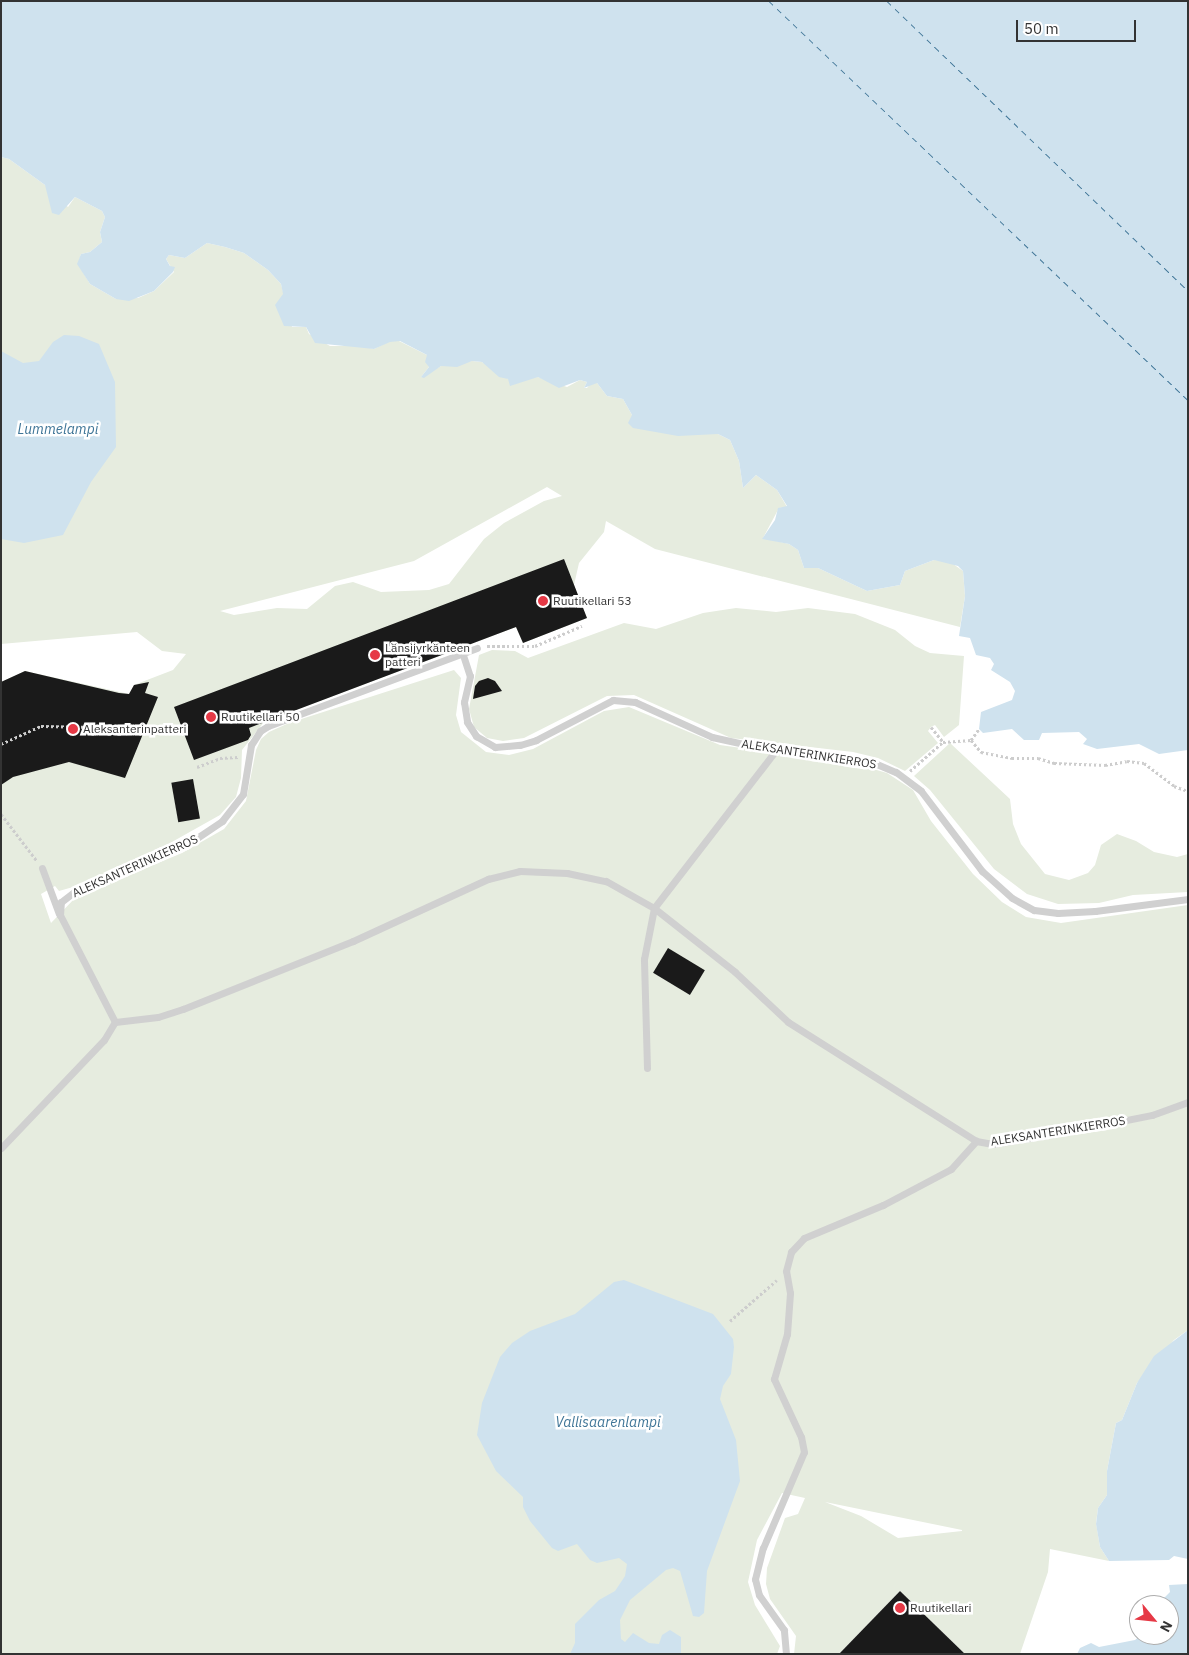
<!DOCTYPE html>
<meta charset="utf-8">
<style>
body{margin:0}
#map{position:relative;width:1189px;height:1655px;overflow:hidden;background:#fff;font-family:"IBM Plex Sans",sans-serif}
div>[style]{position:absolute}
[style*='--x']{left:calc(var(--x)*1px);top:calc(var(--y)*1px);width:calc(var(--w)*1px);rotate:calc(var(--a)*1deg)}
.green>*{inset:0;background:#e6ecdf}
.water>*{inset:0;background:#cfe2ee}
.ferry>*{height:1px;margin-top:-0.5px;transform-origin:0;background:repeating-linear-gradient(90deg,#3f7597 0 6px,transparent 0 11px)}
.building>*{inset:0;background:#1a1a1a;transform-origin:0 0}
.path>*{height:3px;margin-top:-1.5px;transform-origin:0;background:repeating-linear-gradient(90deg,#cdcdcd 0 2.5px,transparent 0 5px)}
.lane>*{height:7px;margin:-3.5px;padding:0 3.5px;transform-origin:3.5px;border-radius:3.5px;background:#d0d0d0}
.dots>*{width:14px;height:14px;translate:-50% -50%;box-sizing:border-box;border:2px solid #fff;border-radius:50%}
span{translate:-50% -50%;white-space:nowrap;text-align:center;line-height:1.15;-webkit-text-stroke:5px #fff;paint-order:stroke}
.poi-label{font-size:12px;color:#333}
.left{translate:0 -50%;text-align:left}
.street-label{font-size:12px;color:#333}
.water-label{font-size:14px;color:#3f7597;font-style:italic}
.frame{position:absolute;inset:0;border:2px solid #333;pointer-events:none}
.north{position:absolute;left:1129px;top:1595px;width:50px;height:50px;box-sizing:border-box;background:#fff;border:1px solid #adadad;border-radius:50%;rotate:118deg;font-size:14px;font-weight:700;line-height:20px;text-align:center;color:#333}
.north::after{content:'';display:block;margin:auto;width:18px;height:22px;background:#e63946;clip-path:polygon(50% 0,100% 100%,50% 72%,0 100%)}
.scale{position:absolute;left:1016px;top:20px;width:120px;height:22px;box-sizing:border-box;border:2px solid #333;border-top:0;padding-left:6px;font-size:15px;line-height:18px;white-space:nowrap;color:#333;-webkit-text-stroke:4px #fff;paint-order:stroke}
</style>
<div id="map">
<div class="green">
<i style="clip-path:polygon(evenodd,1px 157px,9px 159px,45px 185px,68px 207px,75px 197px,102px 211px,105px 217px,100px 232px,102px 242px,90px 252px,81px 254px,78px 264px,90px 284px,116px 299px,138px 298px,154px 291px,174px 272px,166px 259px,169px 255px,185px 258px,207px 243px,225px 247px,244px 253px,268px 270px,281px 284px,292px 327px,306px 327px,309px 334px,330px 346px,361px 346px,374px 349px,390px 341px,399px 341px,427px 355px,429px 367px,421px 377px,441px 366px,472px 361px,482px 362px,508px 379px,538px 377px,567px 387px,580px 380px,587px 382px,584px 388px,587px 388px,591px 383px,597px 383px,607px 396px,623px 399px,632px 415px,699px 434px,718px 434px,730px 440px,739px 461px,743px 488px,756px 475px,777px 490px,787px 507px,779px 508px,763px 538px,789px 544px,798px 550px,804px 568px,818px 568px,867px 591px,900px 585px,905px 571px,934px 560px,949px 561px,963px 571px,965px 596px,960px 627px,655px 549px,606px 521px,604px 532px,579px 563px,574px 585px,587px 618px,523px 643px,516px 627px,264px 722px,242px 750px,241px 778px,236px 797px,220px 815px,147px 856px,73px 887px,59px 891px,55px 886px,41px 894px,51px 923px,76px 897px,182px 853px,224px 829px,246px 801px,256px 750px,261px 739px,269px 732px,289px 723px,454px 670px,461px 678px,456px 715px,461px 732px,486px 752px,509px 755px,533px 749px,604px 711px,629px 707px,720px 745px,856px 764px,887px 773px,913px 790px,931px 821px,973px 874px,1002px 902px,1026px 917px,1061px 923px,1188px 905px,1188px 1330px,1174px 1340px,1137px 1383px,1122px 1420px,1116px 1423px,1107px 1471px,1107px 1495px,1098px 1508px,1096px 1523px,1100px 1547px,1109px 1561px,1050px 1549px,1048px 1572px,1020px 1654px,965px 1654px,900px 1591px,839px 1654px,794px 1654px,796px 1636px,770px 1599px,766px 1584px,767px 1568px,785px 1518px,798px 1514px,805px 1498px,782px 1493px,757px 1540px,748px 1582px,755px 1605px,780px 1646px,777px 1654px,1px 1654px,1px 682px,25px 671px,129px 694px,134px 685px,173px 670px,186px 654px,162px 651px,137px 632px,1px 644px,1px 157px,547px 487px,562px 496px,544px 501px,504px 523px,484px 539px,449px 584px,429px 590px,381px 592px,353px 582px,335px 586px,307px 609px,277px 608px,234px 615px,220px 611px,414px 561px,547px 487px,1px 157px,825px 1502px,962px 1530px,962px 1531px,898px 1538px,861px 1516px,825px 1502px)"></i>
<i style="clip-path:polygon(736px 608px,776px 612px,808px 608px,855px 614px,895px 630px,915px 646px,930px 653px,964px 656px,959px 725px,944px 737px,935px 725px,931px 727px,928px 731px,938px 743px,905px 771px,878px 758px,853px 752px,731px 738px,634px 695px,607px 696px,524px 738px,503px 741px,487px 738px,474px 727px,469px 709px,479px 655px,492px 650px,515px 651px,528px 658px,624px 623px,656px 629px,703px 613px)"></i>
<i style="clip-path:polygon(950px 743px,1010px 799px,1013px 824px,1021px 844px,1045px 874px,1069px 880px,1088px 873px,1095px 865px,1101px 845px,1117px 834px,1136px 841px,1154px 852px,1177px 857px,1188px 854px,1188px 892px,1133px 895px,1099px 903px,1058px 904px,1027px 894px,994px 869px,930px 790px,914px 776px)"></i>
</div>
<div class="water">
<i style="clip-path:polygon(1px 1px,1188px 1px,1188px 750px,1159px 754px,1139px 744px,1097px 749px,1083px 744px,1087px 739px,1079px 732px,1042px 733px,1039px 740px,1024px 740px,1012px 729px,983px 733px,979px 729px,981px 712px,1012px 700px,1015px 691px,1010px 682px,991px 670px,994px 664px,990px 658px,976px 655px,970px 638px,959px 636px,965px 596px,963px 571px,958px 566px,934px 560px,905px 571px,900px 585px,867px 591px,818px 568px,804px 568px,798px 550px,789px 544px,762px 539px,775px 520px,778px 508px,787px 506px,777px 490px,756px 475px,743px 488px,739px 461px,730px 440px,718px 434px,678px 436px,633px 428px,628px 423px,632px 415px,623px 399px,607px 396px,597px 383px,584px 388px,587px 382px,580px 380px,559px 388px,538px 377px,510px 386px,508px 379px,499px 377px,482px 362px,472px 361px,457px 367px,441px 366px,424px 378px,421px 377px,429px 367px,425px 362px,427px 355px,400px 341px,390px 342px,374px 349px,315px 343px,306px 327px,284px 326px,275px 305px,283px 294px,281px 284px,268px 270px,244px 253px,225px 247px,207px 243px,185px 258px,169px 255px,166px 259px,170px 266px,175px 267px,173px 272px,154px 291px,129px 301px,116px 299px,90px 284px,77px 264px,81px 254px,90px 252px,102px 242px,100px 232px,105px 217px,102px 211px,75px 197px,59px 215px,52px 213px,45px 185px,9px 159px,1px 157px)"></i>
<i style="clip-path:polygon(64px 335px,79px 336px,99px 344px,115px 382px,116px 447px,91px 482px,63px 535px,24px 543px,1px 539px,1px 351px,23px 363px,39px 361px,53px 342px)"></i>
<i style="clip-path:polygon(624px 1280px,713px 1314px,733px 1339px,734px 1347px,731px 1374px,723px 1386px,720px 1399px,736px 1440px,740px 1481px,707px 1571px,704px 1613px,699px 1617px,693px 1616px,680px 1571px,673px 1568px,666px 1570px,630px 1600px,620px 1620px,621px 1639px,625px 1642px,633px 1633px,649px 1643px,659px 1644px,662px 1635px,670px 1630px,681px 1637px,681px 1654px,570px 1654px,575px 1643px,575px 1624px,599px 1600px,615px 1591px,625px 1576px,627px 1564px,619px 1558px,597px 1563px,590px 1560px,577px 1544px,558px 1551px,552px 1548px,530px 1521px,523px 1507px,523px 1497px,496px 1471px,477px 1435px,482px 1403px,500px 1357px,512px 1343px,530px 1331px,575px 1314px,614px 1282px)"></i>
<i style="clip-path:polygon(1188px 1330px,1188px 1559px,1174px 1556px,1169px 1560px,1109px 1561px,1100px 1547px,1096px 1524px,1098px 1508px,1107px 1495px,1107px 1471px,1116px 1423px,1122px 1420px,1137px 1383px,1154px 1356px)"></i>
<i style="clip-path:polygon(1188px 1584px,1188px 1654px,1077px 1654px,1080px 1648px,1091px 1643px,1099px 1647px,1135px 1640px,1141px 1635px,1169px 1635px,1169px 1605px,1149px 1605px,1153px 1600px,1165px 1597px,1170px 1592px,1169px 1585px)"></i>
</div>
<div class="ferry">
<i style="--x:769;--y:1;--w:579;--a:43.6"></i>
<i style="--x:887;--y:1;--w:418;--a:43.9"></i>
</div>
<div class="building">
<i style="clip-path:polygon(564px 559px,587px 618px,523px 643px,516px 627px,249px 728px,251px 735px,248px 740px,194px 760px,174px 707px)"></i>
<i style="clip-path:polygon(25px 671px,119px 693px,129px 694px,134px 685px,149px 682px,145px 693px,158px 697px,125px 778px,69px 762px,13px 777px,1px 785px,1px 682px)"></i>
<i style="clip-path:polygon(488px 678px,495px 681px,502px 691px,473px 699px,475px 686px,479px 681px)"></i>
<i style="left:193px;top:779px;width:40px;height:22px;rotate:80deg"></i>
<i style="left:668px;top:948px;width:43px;height:29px;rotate:31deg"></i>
<i style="clip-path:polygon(900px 1591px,965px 1654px,839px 1654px)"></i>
</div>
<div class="path">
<i style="--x:487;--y:646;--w:48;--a:0"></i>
<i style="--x:535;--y:646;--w:51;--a:-23.1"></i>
<i style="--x:931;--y:727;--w:19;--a:51"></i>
<i style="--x:971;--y:740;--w:14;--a:-54"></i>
<i style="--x:1;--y:744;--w:44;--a:-24.2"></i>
<i style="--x:41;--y:726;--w:54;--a:1.1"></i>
<i style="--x:197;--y:767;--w:25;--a:-21"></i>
<i style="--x:220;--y:758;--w:18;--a:-3"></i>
<i style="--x:910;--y:771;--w:44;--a:-41.3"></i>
<i style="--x:943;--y:742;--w:28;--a:-4"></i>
<i style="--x:971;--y:740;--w:16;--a:50"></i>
<i style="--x:981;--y:752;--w:32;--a:11"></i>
<i style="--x:1012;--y:758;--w:26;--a:0"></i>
<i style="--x:1038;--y:758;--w:17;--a:17"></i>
<i style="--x:1054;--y:763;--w:51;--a:2.2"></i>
<i style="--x:1105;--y:765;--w:22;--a:-10"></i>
<i style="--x:1127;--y:761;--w:17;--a:7"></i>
<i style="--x:1144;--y:763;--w:38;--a:37"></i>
<i style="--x:1174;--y:786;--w:15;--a:20"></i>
<i style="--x:1;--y:814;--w:59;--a:52.5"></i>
<i style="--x:730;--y:1321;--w:62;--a:-41.1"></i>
</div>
<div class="lane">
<i style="--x:463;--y:655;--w:22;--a:72"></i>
<i style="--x:470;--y:676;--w:27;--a:103"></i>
<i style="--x:464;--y:702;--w:20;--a:81"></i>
<i style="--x:467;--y:722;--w:17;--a:57"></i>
<i style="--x:476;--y:736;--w:22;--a:30"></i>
<i style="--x:495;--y:747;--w:25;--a:-5"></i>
<i style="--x:520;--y:745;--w:17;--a:-17"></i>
<i style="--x:536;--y:740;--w:87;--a:-27.5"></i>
<i style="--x:613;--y:700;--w:22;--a:5"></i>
<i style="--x:635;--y:702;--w:85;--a:24.4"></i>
<i style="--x:712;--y:737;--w:46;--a:12.5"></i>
<i style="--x:757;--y:747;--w:116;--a:7.4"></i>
<i style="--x:872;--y:762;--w:26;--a:23"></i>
<i style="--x:896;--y:772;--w:31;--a:37"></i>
<i style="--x:921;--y:791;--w:101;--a:52.7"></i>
<i style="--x:982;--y:871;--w:40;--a:42"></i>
<i style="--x:1012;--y:898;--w:25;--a:29"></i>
<i style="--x:1034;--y:910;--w:24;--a:7"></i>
<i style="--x:1058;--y:913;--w:37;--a:-3"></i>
<i style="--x:1095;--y:911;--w:94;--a:-7.4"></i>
<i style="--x:42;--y:868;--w:49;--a:69.7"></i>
<i style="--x:115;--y:1022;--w:43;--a:-6.6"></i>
<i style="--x:158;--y:1017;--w:26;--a:-18"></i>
<i style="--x:183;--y:1009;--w:183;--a:-21.8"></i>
<i style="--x:353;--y:941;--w:149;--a:-24.7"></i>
<i style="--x:488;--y:879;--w:33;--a:-14"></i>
<i style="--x:520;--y:871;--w:47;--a:2.4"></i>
<i style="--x:567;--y:873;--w:40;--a:12"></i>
<i style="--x:606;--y:881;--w:55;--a:29.4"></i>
<i style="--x:654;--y:908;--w:103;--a:38.3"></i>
<i style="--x:735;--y:972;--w:73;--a:43.3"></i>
<i style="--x:788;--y:1022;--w:222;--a:32.3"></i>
<i style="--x:115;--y:1022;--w:120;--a:-117.2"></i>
<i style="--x:60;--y:915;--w:13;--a:-86"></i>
<i style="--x:61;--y:902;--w:16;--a:-38"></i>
<i style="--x:74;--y:892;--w:120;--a:-22.5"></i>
<i style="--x:185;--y:846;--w:45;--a:-34"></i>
<i style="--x:222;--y:821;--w:34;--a:-52"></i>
<i style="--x:243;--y:794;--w:50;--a:-80.7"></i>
<i style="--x:251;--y:745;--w:17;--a:-57"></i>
<i style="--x:260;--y:731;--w:9;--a:-32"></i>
<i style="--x:268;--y:726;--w:223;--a:-20.5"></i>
<i style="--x:647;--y:1068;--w:109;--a:-91.6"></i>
<i style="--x:644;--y:959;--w:52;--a:-78.9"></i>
<i style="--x:654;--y:908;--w:201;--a:-52.3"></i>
<i style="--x:1;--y:1148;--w:149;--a:-46.4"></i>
<i style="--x:104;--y:1040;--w:21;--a:-59"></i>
<i style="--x:786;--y:1654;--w:24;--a:-95"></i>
<i style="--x:784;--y:1630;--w:43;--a:-125.5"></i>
<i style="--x:759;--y:1595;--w:16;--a:-104"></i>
<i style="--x:755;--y:1579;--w:32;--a:-76"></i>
<i style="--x:763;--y:1548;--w:104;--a:-66.9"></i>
<i style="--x:804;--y:1452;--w:15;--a:-101"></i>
<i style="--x:801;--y:1437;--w:64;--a:-115"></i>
<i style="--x:774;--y:1379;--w:47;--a:-73.9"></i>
<i style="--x:787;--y:1334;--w:41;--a:-85.8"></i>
<i style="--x:790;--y:1293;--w:22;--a:-100"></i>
<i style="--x:786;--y:1271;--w:20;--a:-75"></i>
<i style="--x:791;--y:1252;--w:19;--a:-47"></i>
<i style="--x:804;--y:1238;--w:86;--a:-22.7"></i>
<i style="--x:883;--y:1205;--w:77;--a:-27.9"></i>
<i style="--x:951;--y:1169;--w:38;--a:-48"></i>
<i style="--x:976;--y:1141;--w:17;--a:10"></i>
<i style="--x:993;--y:1144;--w:74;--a:-9.3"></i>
<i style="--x:1066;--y:1132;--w:88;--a:-11.2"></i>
<i style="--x:1152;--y:1115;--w:38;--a:-20"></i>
</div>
<div class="dots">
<i style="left:543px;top:601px;background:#e63946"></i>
<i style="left:375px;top:655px;background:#e63946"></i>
<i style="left:211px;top:717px;background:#e63946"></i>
<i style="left:73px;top:729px;background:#e63946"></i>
<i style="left:900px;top:1608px;background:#e63946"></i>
</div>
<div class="poi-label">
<span class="left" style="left:553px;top:601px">Ruutikellari 53</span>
<span class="left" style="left:385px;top:655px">Länsijyrkänteen<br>patteri</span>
<span class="left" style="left:221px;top:717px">Ruutikellari 50</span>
<span class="left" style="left:83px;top:729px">Aleksanterinpatteri</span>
<span class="left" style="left:910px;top:1608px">Ruutikellari</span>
</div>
<div class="street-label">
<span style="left:809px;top:754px;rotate:9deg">ALEKSANTERINKIERROS</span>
<span style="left:135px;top:866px;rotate:-24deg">ALEKSANTERINKIERROS</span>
<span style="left:1058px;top:1131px;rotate:-9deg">ALEKSANTERINKIERROS</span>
</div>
<div class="water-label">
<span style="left:58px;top:429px">Lummelampi</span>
<span style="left:608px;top:1422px">Vallisaarenlampi</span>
</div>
<div class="frame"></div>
<div class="north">N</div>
<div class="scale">50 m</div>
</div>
